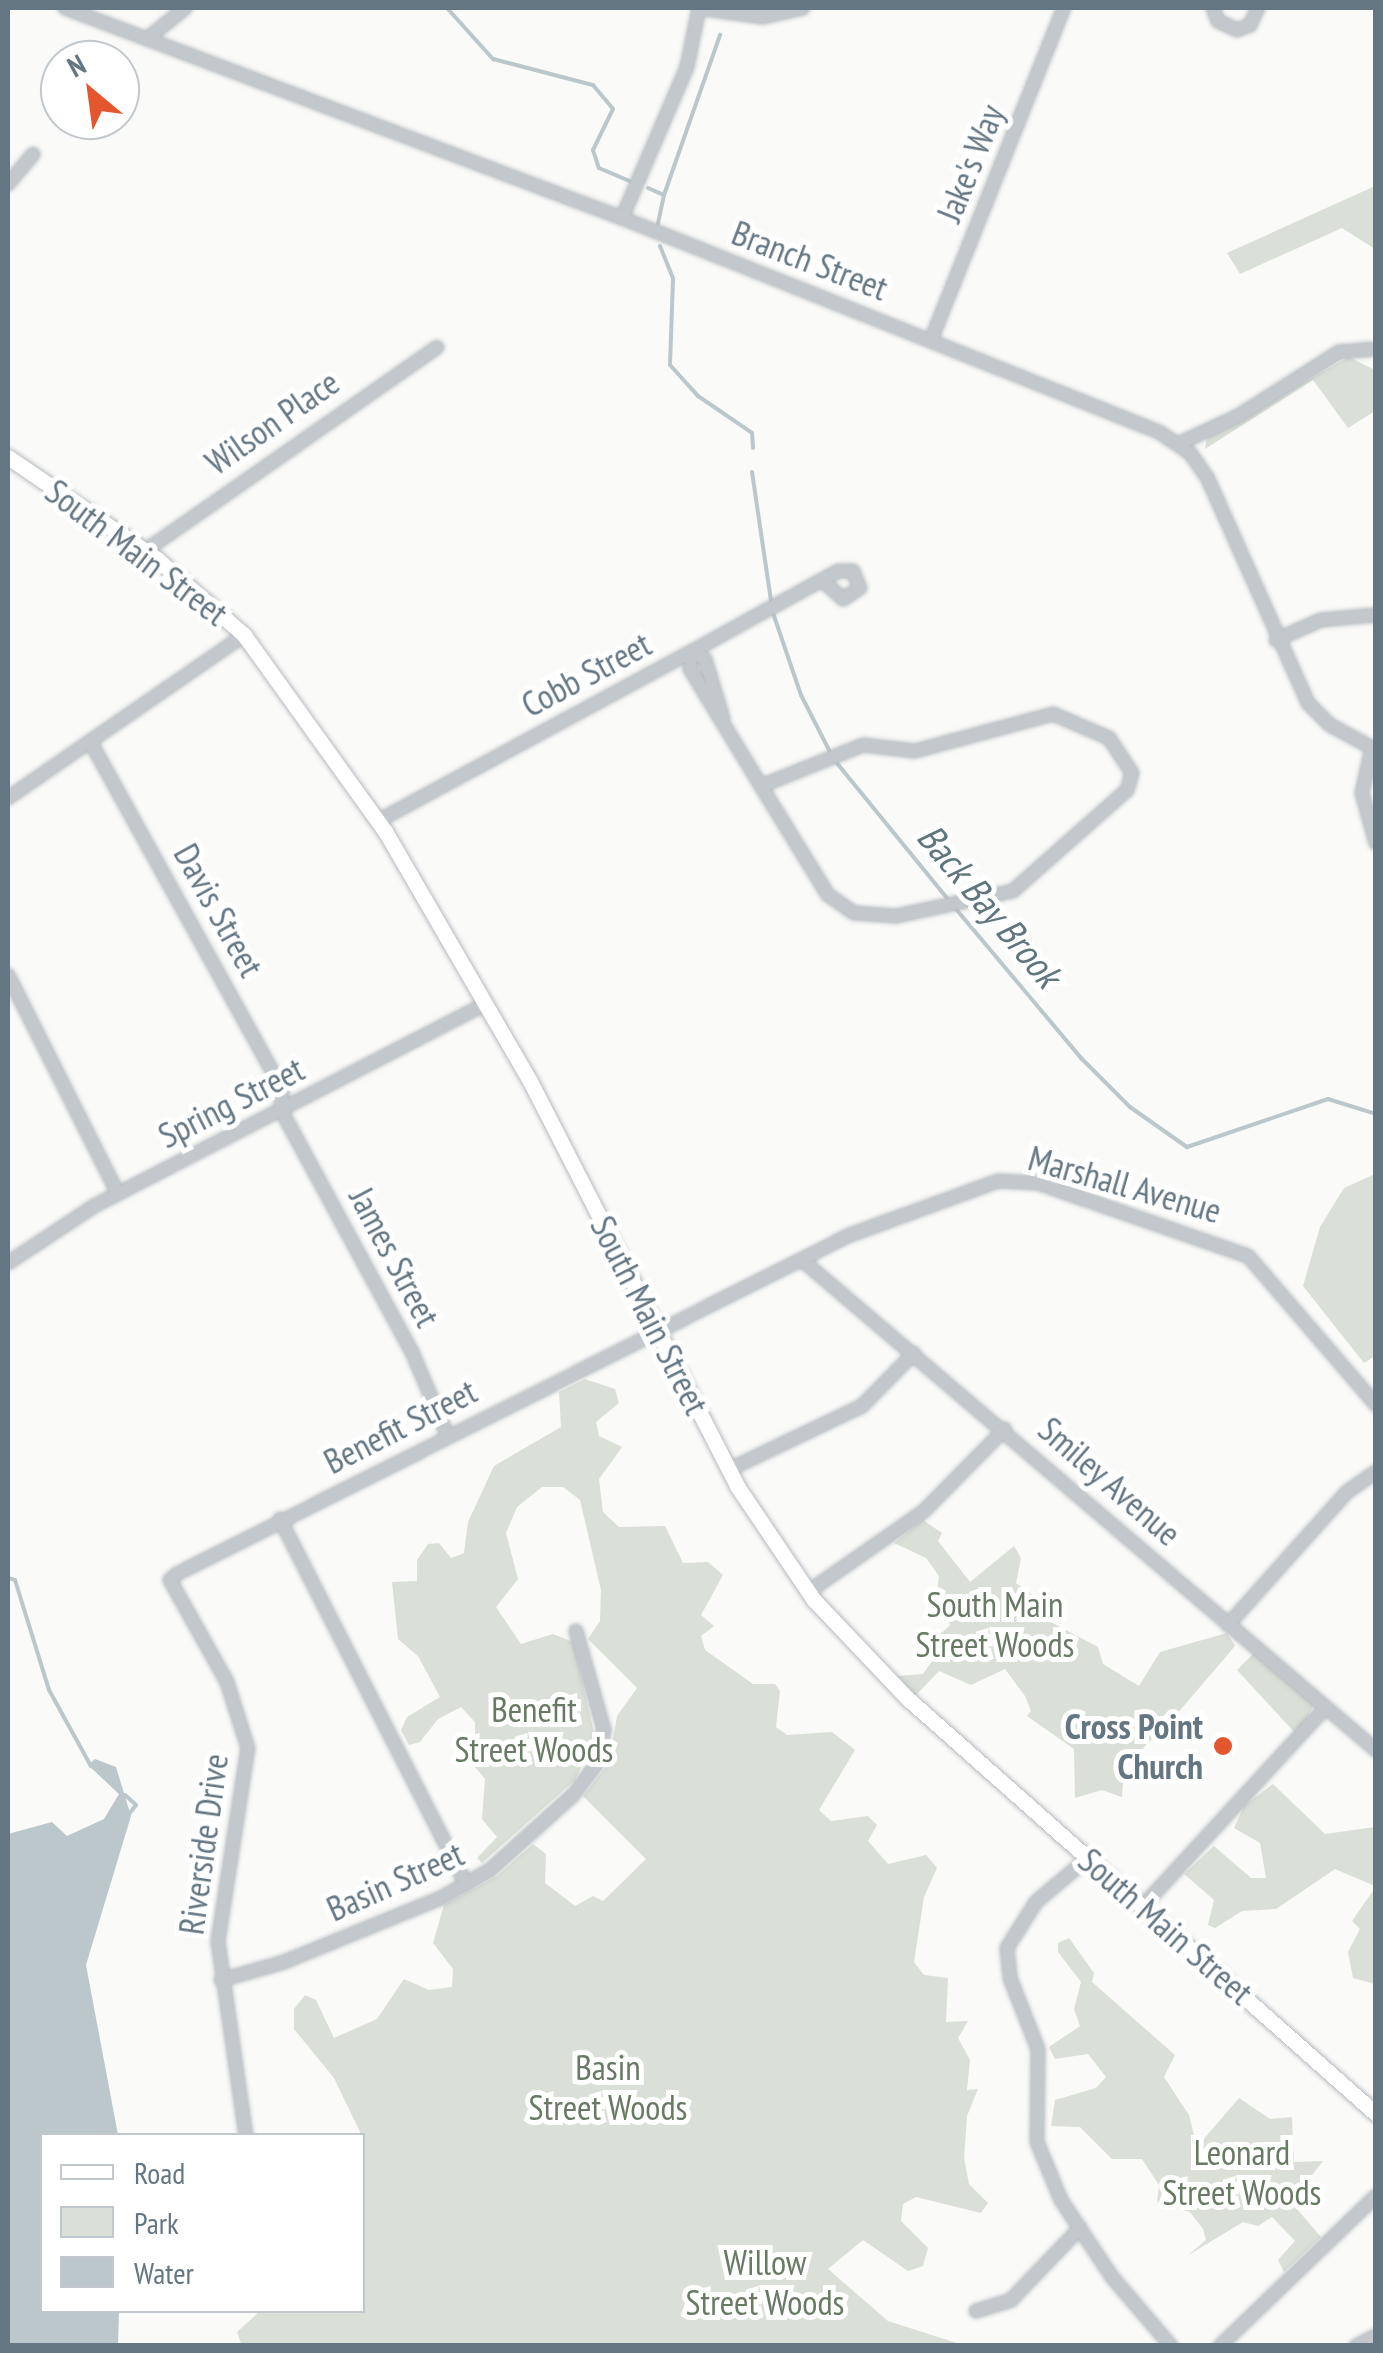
<!DOCTYPE html>
<style>
body{margin:0}
#map{position:relative;width:1383px;height:2353px;overflow:hidden;background:#fafaf8;font-family:"PT Sans Narrow",sans-serif}
div>[style]{position:absolute}
[style*='--x']{left:calc(var(--x)*1px);top:calc(var(--y)*1px);width:calc(var(--w)*1px);rotate:calc(var(--a)*1deg)}
.green>*{inset:0;background:#dadfd7}
.water>*{inset:0;background:#bbc7cb}
.stream>*{height:4px;margin:-2px;padding:0 2px;transform-origin:2px;border-radius:2px;background:#bbc7cb}
.roads{filter:drop-shadow(0 0 2px #b5babe) drop-shadow(0 0 2px #b5babe)}
.minor>*{height:12px;margin:-6px;padding:0 6px;transform-origin:6px;border-radius:6px;background:#c3c8cc}
.major>*{height:15px;margin:-7.5px;padding:0 7.5px;transform-origin:7.5px;border-radius:7.5px;background:#fff}
.dots>*{width:28px;height:28px;translate:-50% -50%;box-sizing:border-box;border:5px solid #fff;border-radius:50%}
span{translate:-50% -50%;white-space:nowrap;text-align:center;line-height:1.15;-webkit-text-stroke:10px #fff;paint-order:stroke}
.street-label{font-size:35px;color:#657683}
.park-label{font-size:35px;color:#687a64}
.poi-label{font-size:35px;color:#657683;font-weight:700}
.right{translate:-100% -50%;text-align:right}
.water-label{font-size:38px;color:#60757c;font-style:italic}
.frame{position:absolute;inset:0;border:10px solid #657683;pointer-events:none}
.legend{position:absolute;left:40px;top:2133px;width:325px;height:180px;box-sizing:border-box;background:#fff;border:2px solid #c1c8cd;margin:0;padding:12px 18px;list-style:none;font-size:30px;color:#657683}
.legend li{display:flex;align-items:center;gap:20px;height:50px}
.legend b{width:50px;border:2px solid #c1c8cd}
.north{position:absolute;left:40px;top:40px;width:100px;height:100px;box-sizing:border-box;background:#fff;border:2px solid #c1c8cd;border-radius:50%;rotate:331deg;font-size:28px;font-weight:700;line-height:40px;text-align:center;color:#657683}
.north::after{content:'';display:block;margin:auto;width:35px;height:45px;background:#e4572e;clip-path:polygon(50% 0,100% 100%,50% 72%,0 100%)}
</style>
<div id="map">
<div class="green">
<i style="clip-path:polygon(1375px 186px,1375px 249px,1342px 228px,1240px 274px,1227px 253px)"></i>
<i style="clip-path:polygon(1349px 357px,1375px 370px,1375px 411px,1348px 428px,1313px 380px,1205px 449px,1207px 436px)"></i>
<i style="clip-path:polygon(1375px 1174px,1375px 1356px,1364px 1363px,1303px 1286px,1320px 1227px,1344px 1188px)"></i>
<i style="clip-path:polygon(585px 1379px,615px 1389px,619px 1403px,596px 1422px,599px 1436px,622px 1447px,599px 1479px,603px 1512px,619px 1527px,665px 1526px,683px 1563px,708px 1562px,723px 1575px,701px 1615px,714px 1626px,701px 1636px,705px 1650px,753px 1684px,775px 1684px,780px 1691px,776px 1727px,787px 1735px,832px 1732px,855px 1750px,819px 1810px,831px 1821px,868px 1816px,877px 1825px,868px 1841px,888px 1864px,926px 1855px,937px 1868px,924px 1897px,914px 1962px,924px 1975px,948px 1978px,946px 2022px,968px 2021px,958px 2038px,970px 2060px,967px 2090px,978px 2089px,967px 2116px,964px 2158px,969px 2184px,988px 2203px,981px 2213px,916px 2197px,903px 2204px,901px 2221px,928px 2248px,923px 2266px,908px 2271px,863px 2240px,828px 2269px,888px 2321px,963px 2345px,241px 2343px,237px 2332px,260px 2311px,362px 2310px,362px 2136px,334px 2078px,294px 2029px,294px 2009px,305px 1995px,316px 2000px,334px 2038px,377px 2019px,404px 1979px,429px 1990px,452px 1987px,453px 1969px,433px 1943px,444px 1905px,497px 1876px,533px 1844px,546px 1854px,545px 1883px,575px 1906px,593px 1896px,603px 1901px,646px 1859px,583px 1796px,609px 1763px,617px 1716px,637px 1688px,588px 1639px,600px 1621px,601px 1590px,580px 1500px,563px 1487px,542px 1487px,517px 1507px,506px 1533px,518px 1579px,496px 1607px,521px 1644px,553px 1634px,573px 1642px,595px 1737px,575px 1780px,482px 1863px,477px 1858px,497px 1837px,482px 1819px,485px 1779px,465px 1755px,475px 1742px,475px 1722px,461px 1707px,438px 1719px,420px 1742px,409px 1745px,401px 1730px,407px 1717px,440px 1697px,418px 1656px,398px 1639px,392px 1582px,417px 1581px,417px 1560px,428px 1544px,439px 1543px,451px 1558px,464px 1553px,468px 1522px,494px 1466px,561px 1427px,559px 1392px)"></i>
<i style="clip-path:polygon(923px 1520px,942px 1533px,938px 1541px,970px 1582px,1014px 1546px,1021px 1558px,1016px 1583px,1046px 1604px,1045px 1619px,1098px 1647px,1103px 1664px,1139px 1686px,1160px 1652px,1227px 1633px,1235px 1646px,1176px 1715px,1164px 1714px,1162px 1728px,1124px 1769px,1122px 1797px,1102px 1790px,1075px 1798px,1074px 1749px,1027px 1716px,1031px 1711px,1025px 1696px,1005px 1669px,971px 1685px,939px 1671px,916px 1695px,897px 1676px,923px 1674px,937px 1654px,932px 1642px,950px 1625px,937px 1594px,939px 1576px,926px 1558px,894px 1543px)"></i>
<i style="clip-path:polygon(1254px 1653px,1314px 1705px,1297px 1735px,1237px 1670px)"></i>
<i style="clip-path:polygon(1273px 1784px,1325px 1834px,1375px 1827px,1375px 1886px,1335px 1869px,1276px 1909px,1242px 1911px,1215px 1928px,1208px 1925px,1214px 1900px,1184px 1874px,1214px 1846px,1251px 1878px,1266px 1878px,1260px 1843px,1234px 1828px,1244px 1806px)"></i>
<i style="clip-path:polygon(1375px 1888px,1376px 1984px,1375px 1984px,1353px 1978px,1348px 1952px,1360px 1929px,1352px 1921px)"></i>
<i style="clip-path:polygon(1069px 1938px,1094px 1973px,1092px 1982px,1175px 2055px,1164px 2077px,1189px 2115px,1195px 2139px,1202px 2141px,1239px 2098px,1270px 2119px,1292px 2117px,1294px 2162px,1323px 2161px,1291px 2202px,1321px 2237px,1284px 2272px,1278px 2260px,1295px 2241px,1272px 2217px,1258px 2226px,1243px 2222px,1187px 2256px,1206px 2240px,1203px 2229px,1190px 2212px,1157px 2202px,1159px 2185px,1142px 2159px,1112px 2159px,1080px 2127px,1051px 2126px,1055px 2100px,1096px 2088px,1106px 2077px,1088px 2054px,1055px 2059px,1049px 2047px,1080px 2026px,1074px 2009px,1081px 1982px,1058px 1952px,1058px 1943px)"></i>
</div>
<div class="water">
<i style="clip-path:polygon(95px 1759px,116px 1767px,131px 1816px,86px 1965px,118px 2135px,42px 2136px,42px 2310px,119px 2311px,118px 2345px,8px 2345px,8px 1834px,52px 1822px,67px 1836px,104px 1819px,119px 1794px,88px 1765px)"></i>
</div>
<div class="stream">
<i style="--x:447;--y:8;--w:69;--a:48"></i>
<i style="--x:493;--y:59;--w:103;--a:14.6"></i>
<i style="--x:593;--y:85;--w:31;--a:50"></i>
<i style="--x:613;--y:109;--w:46;--a:116"></i>
<i style="--x:593;--y:150;--w:19;--a:72"></i>
<i style="--x:599;--y:168;--w:34;--a:23"></i>
<i style="--x:648;--y:188;--w:17;--a:24"></i>
<i style="--x:664;--y:195;--w:29;--a:102"></i>
<i style="--x:664;--y:195;--w:170;--a:-70.7"></i>
<i style="--x:660;--y:246;--w:35;--a:68"></i>
<i style="--x:673;--y:279;--w:86;--a:92"></i>
<i style="--x:670;--y:365;--w:42;--a:47.9"></i>
<i style="--x:698;--y:396;--w:65;--a:34.4"></i>
<i style="--x:752;--y:433;--w:15;--a:86"></i>
<i style="--x:752;--y:472;--w:130;--a:81.6"></i>
<i style="--x:772;--y:610;--w:90;--a:71.2"></i>
<i style="--x:801;--y:695;--w:66;--a:63"></i>
<i style="--x:836;--y:762;--w:181;--a:50.8"></i>
<i style="--x:956;--y:909;--w:196;--a:50"></i>
<i style="--x:1082;--y:1059;--w:68;--a:45"></i>
<i style="--x:1130;--y:1107;--w:70;--a:35.1"></i>
<i style="--x:1187;--y:1147;--w:149;--a:-18.8"></i>
<i style="--x:1328;--y:1099;--w:50;--a:17.4"></i>
<i style="--x:8;--y:1578;--w:7;--a:16"></i>
<i style="--x:15;--y:1580;--w:115;--a:72.8"></i>
<i style="--x:49;--y:1690;--w:87;--a:61.1"></i>
<i style="--x:125;--y:1795;--w:15;--a:42"></i>
<i style="--x:136;--y:1805;--w:11;--a:128"></i>
</div>
<div class="roads">
<div class="minor">
<i style="--x:65;--y:8;--w:595;--a:20.66"></i>
<i style="--x:622;--y:218;--w:578;--a:21.73"></i>
<i style="--x:1159;--y:432;--w:37;--a:34"></i>
<i style="--x:1190;--y:453;--w:29;--a:55"></i>
<i style="--x:1207;--y:477;--w:248;--a:65.9"></i>
<i style="--x:1308;--y:703;--w:31;--a:45"></i>
<i style="--x:1330;--y:725;--w:52;--a:28.5"></i>
<i style="--x:698;--y:8;--w:66;--a:7.9"></i>
<i style="--x:763;--y:17;--w:41;--a:-12.7"></i>
<i style="--x:1213;--y:8;--w:14;--a:69"></i>
<i style="--x:1218;--y:21;--w:21;--a:25"></i>
<i style="--x:1237;--y:30;--w:14;--a:-21"></i>
<i style="--x:1250;--y:25;--w:19;--a:-65"></i>
<i style="--x:148;--y:38;--w:48;--a:-39"></i>
<i style="--x:8;--y:184;--w:39;--a:-50"></i>
<i style="--x:622;--y:218;--w:164;--a:-66.7"></i>
<i style="--x:687;--y:67;--w:60;--a:-78.5"></i>
<i style="--x:931;--y:340;--w:358;--a:-68.2"></i>
<i style="--x:1178;--y:444;--w:66;--a:-25"></i>
<i style="--x:1238;--y:416;--w:120;--a:-32.4"></i>
<i style="--x:1339;--y:352;--w:32;--a:-5"></i>
<i style="--x:145;--y:551;--w:356;--a:-34.9"></i>
<i style="--x:1276;--y:640;--w:49;--a:-24"></i>
<i style="--x:1321;--y:620;--w:55;--a:-5.2"></i>
<i style="--x:723;--y:718;--w:62;--a:-107"></i>
<i style="--x:705;--y:659;--w:16;--a:-153"></i>
<i style="--x:691;--y:652;--w:17;--a:93"></i>
<i style="--x:690;--y:669;--w:137;--a:58.7"></i>
<i style="--x:761;--y:786;--w:110;--a:-21.9"></i>
<i style="--x:863;--y:745;--w:52;--a:6.6"></i>
<i style="--x:915;--y:751;--w:143;--a:-15"></i>
<i style="--x:1053;--y:714;--w:61;--a:23.2"></i>
<i style="--x:1109;--y:738;--w:42;--a:56.7"></i>
<i style="--x:1132;--y:773;--w:18;--a:106"></i>
<i style="--x:1127;--y:790;--w:152;--a:138.5"></i>
<i style="--x:1013;--y:891;--w:120;--a:167.9"></i>
<i style="--x:896;--y:916;--w:42;--a:-175.9"></i>
<i style="--x:854;--y:913;--w:32;--a:-145"></i>
<i style="--x:828;--y:895;--w:128;--a:-121.6"></i>
<i style="--x:90;--y:741;--w:397;--a:61.1"></i>
<i style="--x:282;--y:1089;--w:21;--a:93"></i>
<i style="--x:281;--y:1110;--w:275;--a:61.6"></i>
<i style="--x:412;--y:1352;--w:92;--a:67"></i>
<i style="--x:1372;--y:748;--w:46;--a:102.5"></i>
<i style="--x:1362;--y:793;--w:52;--a:74.4"></i>
<i style="--x:8;--y:798;--w:287;--a:-34.6"></i>
<i style="--x:378;--y:821;--w:356;--a:-28.4"></i>
<i style="--x:691;--y:652;--w:85;--a:-29"></i>
<i style="--x:765;--y:611;--w:15;--a:-28"></i>
<i style="--x:778;--y:604;--w:50;--a:-28.6"></i>
<i style="--x:822;--y:580;--w:18;--a:-29"></i>
<i style="--x:838;--y:571;--w:15;--a:0"></i>
<i style="--x:853;--y:571;--w:18;--a:68"></i>
<i style="--x:860;--y:588;--w:20;--a:147"></i>
<i style="--x:843;--y:599;--w:28;--a:-138"></i>
<i style="--x:8;--y:975;--w:245;--a:63.3"></i>
<i style="--x:802;--y:1260;--w:755;--a:40.49"></i>
<i style="--x:8;--y:1263;--w:103;--a:-33.5"></i>
<i style="--x:94;--y:1206;--w:442;--a:-27.3"></i>
<i style="--x:728;--y:1470;--w:148;--a:-25.5"></i>
<i style="--x:862;--y:1406;--w:74;--a:-45.5"></i>
<i style="--x:280;--y:1519;--w:410;--a:63"></i>
<i style="--x:808;--y:1592;--w:141;--a:-34.9"></i>
<i style="--x:924;--y:1511;--w:115;--a:-45.4"></i>
<i style="--x:1228;--y:1625;--w:178;--a:-48.2"></i>
<i style="--x:1347;--y:1492;--w:35;--a:-35"></i>
<i style="--x:1088;--y:1858;--w:68;--a:139.8"></i>
<i style="--x:1036;--y:1902;--w:54;--a:122.2"></i>
<i style="--x:1007;--y:1948;--w:30;--a:84"></i>
<i style="--x:1010;--y:1978;--w:76;--a:68.5"></i>
<i style="--x:1038;--y:2049;--w:93;--a:90.6"></i>
<i style="--x:1037;--y:2142;--w:63;--a:67.5"></i>
<i style="--x:1061;--y:2200;--w:92;--a:56.5"></i>
<i style="--x:1112;--y:2277;--w:91;--a:49.5"></i>
<i style="--x:1143;--y:1906;--w:266;--a:-47.4"></i>
<i style="--x:221;--y:1980;--w:66;--a:-15.9"></i>
<i style="--x:284;--y:1962;--w:170;--a:-22.2"></i>
<i style="--x:441;--y:1898;--w:56;--a:-29.7"></i>
<i style="--x:490;--y:1870;--w:113;--a:-42.1"></i>
<i style="--x:574;--y:1794;--w:38;--a:-53"></i>
<i style="--x:597;--y:1764;--w:35;--a:-78"></i>
<i style="--x:604;--y:1730;--w:103;--a:-105.8"></i>
<i style="--x:246;--y:2136;--w:197;--a:-98.2"></i>
<i style="--x:218;--y:1941;--w:195;--a:-81.2"></i>
<i style="--x:248;--y:1748;--w:69;--a:-107.7"></i>
<i style="--x:227;--y:1682;--w:117;--a:-119.2"></i>
<i style="--x:170;--y:1580;--w:9;--a:-41"></i>
<i style="--x:177;--y:1574;--w:754;--a:-26.74"></i>
<i style="--x:850;--y:1235;--w:158;--a:-20"></i>
<i style="--x:998;--y:1181;--w:40;--a:2.9"></i>
<i style="--x:1038;--y:1183;--w:222;--a:19.2"></i>
<i style="--x:1248;--y:1256;--w:196;--a:49.3"></i>
<i style="--x:976;--y:2311;--w:37;--a:-17"></i>
<i style="--x:1011;--y:2300;--w:100;--a:-46.2"></i>
<i style="--x:1220;--y:2346;--w:216;--a:-43.9"></i>
<i style="--x:1356;--y:2346;--w:22;--a:-27"></i>
</div>
<div class="major">
<i style="--x:8;--y:457;--w:181;--a:34.4"></i>
<i style="--x:157;--y:559;--w:116;--a:41.1"></i>
<i style="--x:244;--y:635;--w:241;--a:54.3"></i>
<i style="--x:385;--y:831;--w:289;--a:59.9"></i>
<i style="--x:530;--y:1081;--w:455;--a:62.9"></i>
<i style="--x:737;--y:1486;--w:138;--a:56"></i>
<i style="--x:814;--y:1600;--w:134;--a:46.5"></i>
<i style="--x:906;--y:1697;--w:628;--a:41.58"></i>
</div>
</div>
<div class="dots">
<i style="left:1223px;top:1746px;background:#e4572e"></i>
</div>
<div class="street-label">
<span style="left:970px;top:163px;rotate:-68deg">Jake's Way</span>
<span style="left:810px;top:260px;rotate:21deg">Branch Street</span>
<span style="left:272px;top:422px;rotate:-35deg">Wilson Place</span>
<span style="left:137px;top:552px;rotate:37deg">South Main Street</span>
<span style="left:586px;top:674px;rotate:-28deg">Cobb Street</span>
<span style="left:219px;top:910px;rotate:61deg">Davis Street</span>
<span style="left:231px;top:1102px;rotate:-27deg">Spring Street</span>
<span style="left:1125px;top:1184px;rotate:16deg">Marshall Avenue</span>
<span style="left:395px;top:1257px;rotate:62deg">James Street</span>
<span style="left:650px;top:1315px;rotate:63deg">South Main Street</span>
<span style="left:400px;top:1426px;rotate:-27deg">Benefit Street</span>
<span style="left:1110px;top:1481px;rotate:41deg">Smiley Avenue</span>
<span style="left:203px;top:1844px;rotate:-82deg">Riverside Drive</span>
<span style="left:395px;top:1881px;rotate:-24deg">Basin Street</span>
<span style="left:1166px;top:1926px;rotate:41deg">South Main Street</span>
</div>
<div class="park-label">
<span style="left:995px;top:1624px">South Main<br>Street Woods</span>
<span style="left:534px;top:1729px">Benefit<br>Street Woods</span>
<span style="left:608px;top:2087px">Basin<br>Street Woods</span>
<span style="left:1242px;top:2172px">Leonard<br>Street Woods</span>
<span style="left:765px;top:2282px">Willow<br>Street Woods</span>
</div>
<div class="poi-label">
<span class="right" style="left:1203px;top:1746px">Cross Point<br>Church</span>
</div>
<div class="water-label">
<span style="left:990px;top:905px;rotate:50deg">Back Bay Brook</span>
</div>
<div class="frame"></div>
<ul class="legend">
<li><b style="height:12px;background:#fff"></b>Road</li>
<li><b style="height:28px;background:#dadfd7"></b>Park</li>
<li><b style="height:28px;background:#bbc7cb"></b>Water</li>
</ul>
<div class="north">N</div>
</div>
